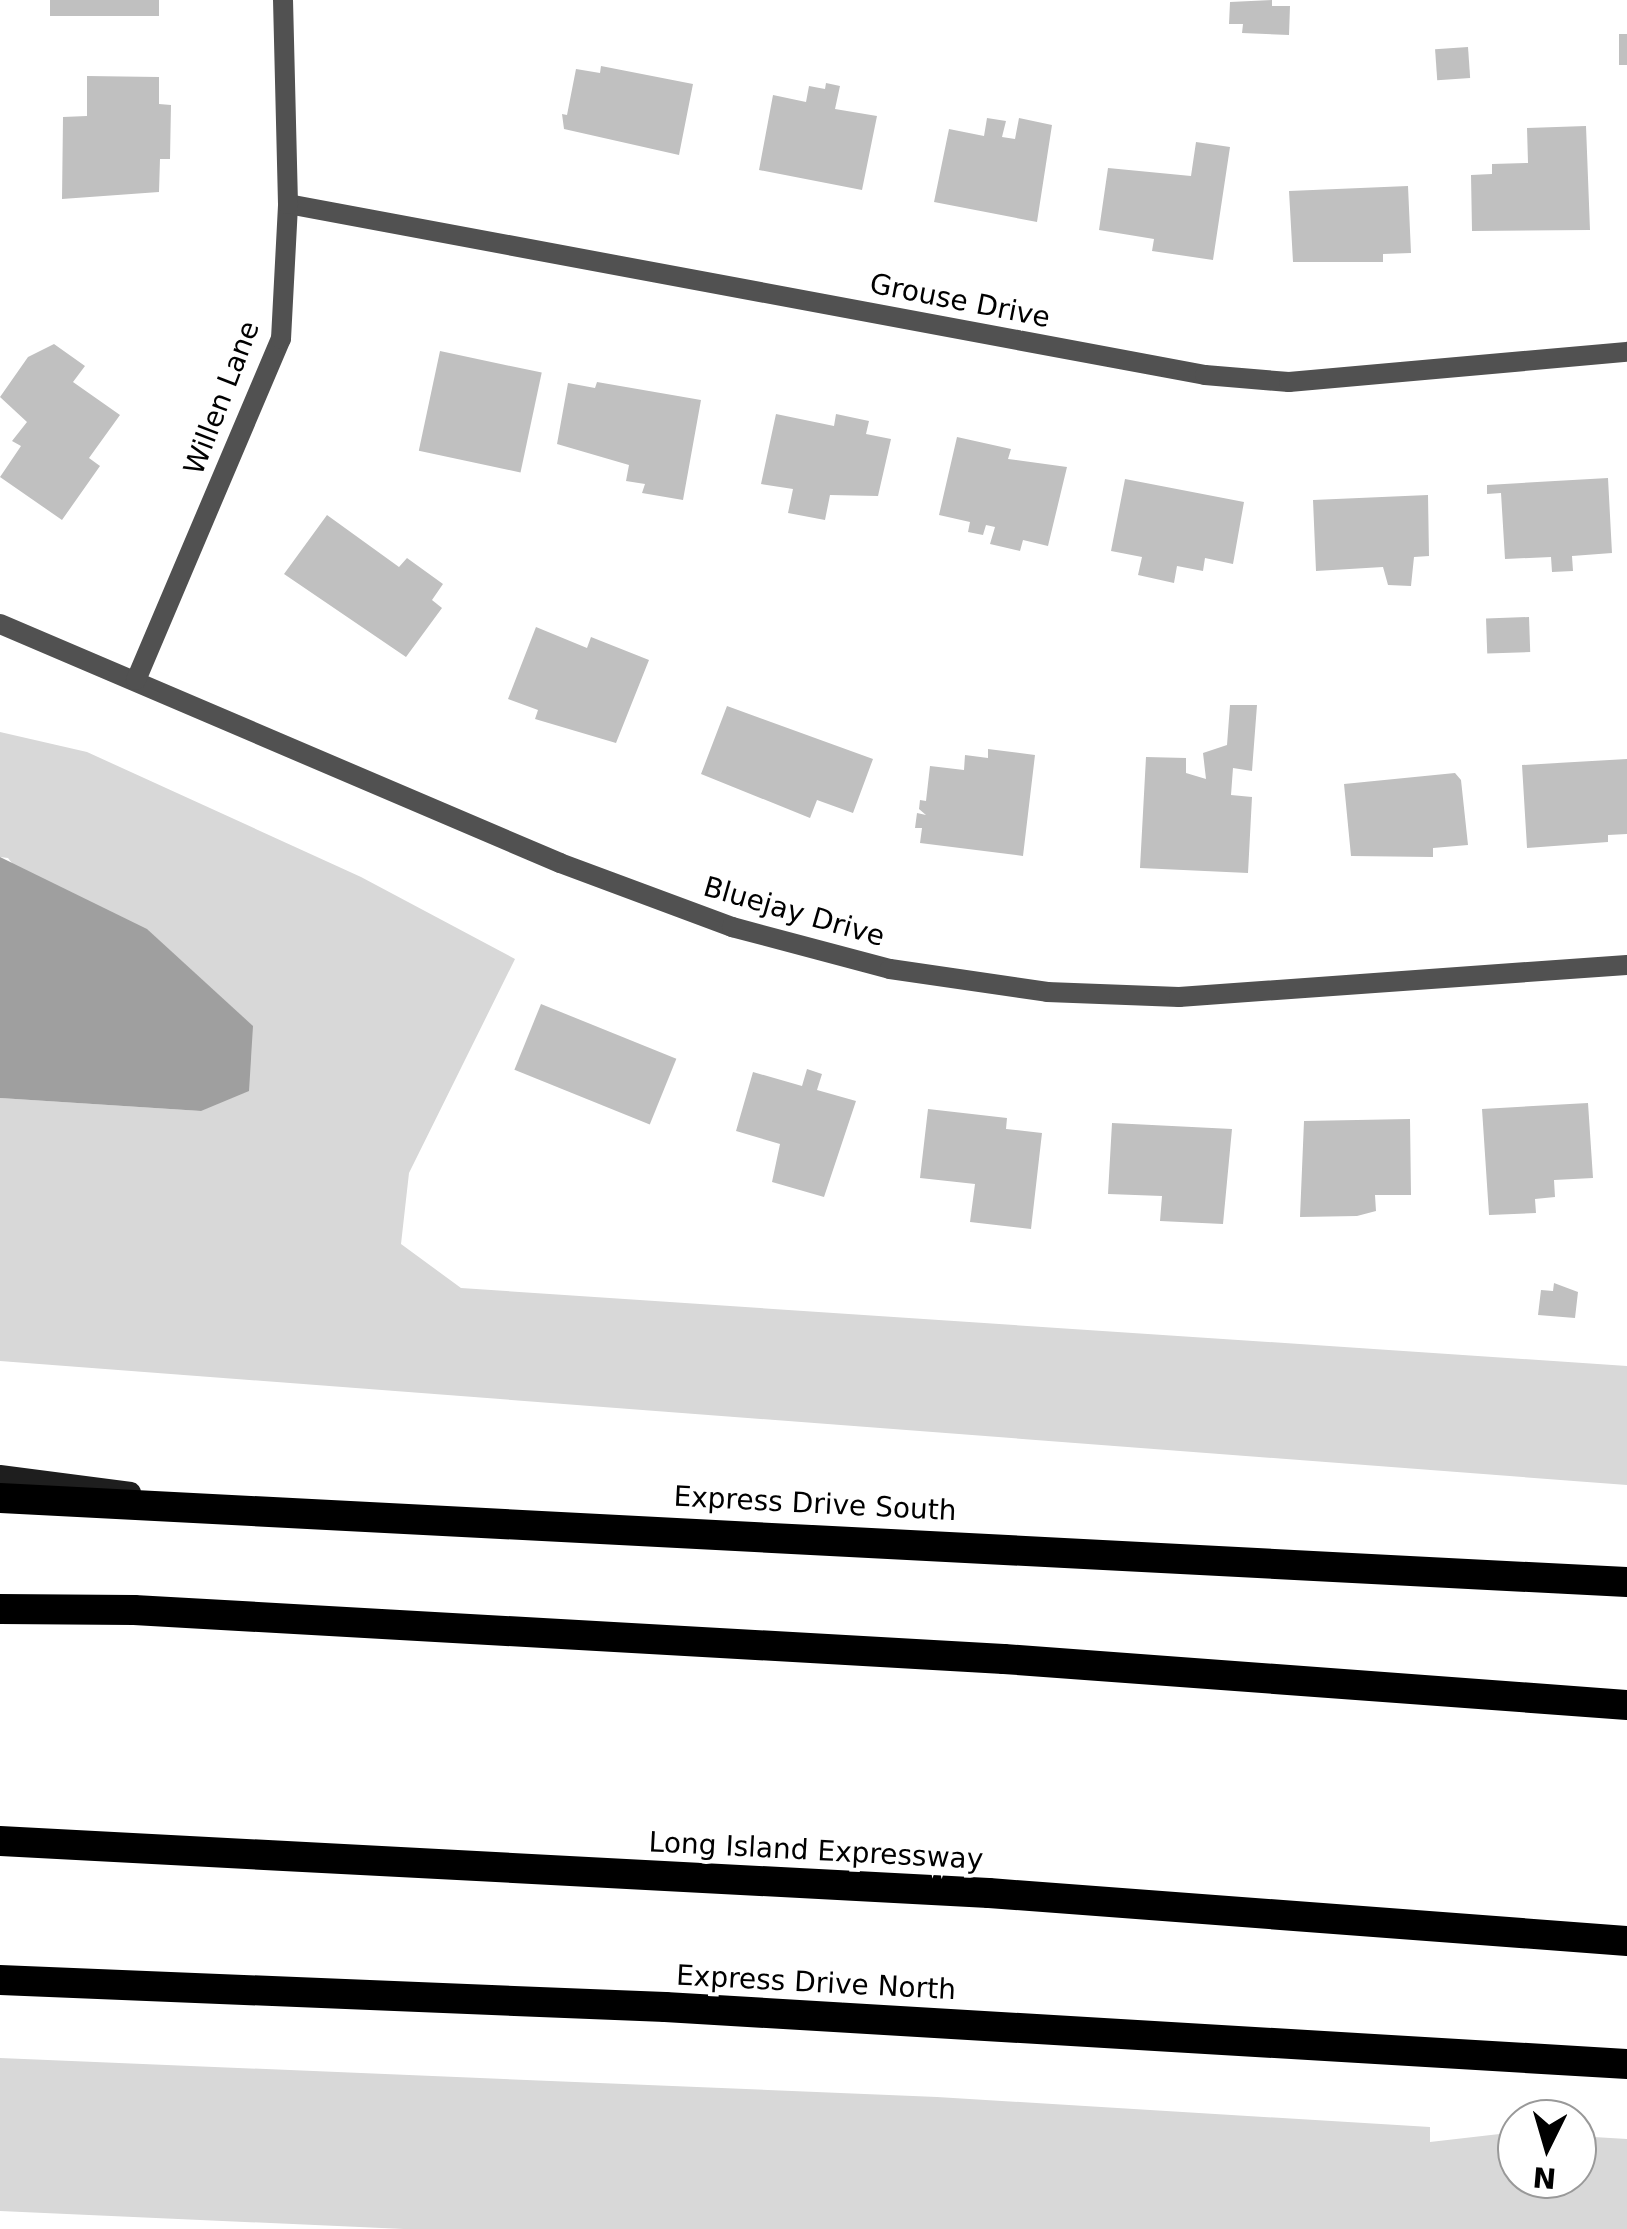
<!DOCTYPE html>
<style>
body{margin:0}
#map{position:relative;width:1627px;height:2229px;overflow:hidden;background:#fff;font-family:"DejaVu Sans",sans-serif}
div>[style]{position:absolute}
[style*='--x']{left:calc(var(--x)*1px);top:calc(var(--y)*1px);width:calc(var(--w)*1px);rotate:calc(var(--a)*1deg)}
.green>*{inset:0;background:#d8d8d8}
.water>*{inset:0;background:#9f9f9f}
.building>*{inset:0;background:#c0c0c0;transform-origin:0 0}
.street>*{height:20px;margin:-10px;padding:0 10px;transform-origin:10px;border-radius:10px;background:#515151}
.secondary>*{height:20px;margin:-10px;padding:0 10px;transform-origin:10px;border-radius:10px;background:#1e1e1e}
.highway>*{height:30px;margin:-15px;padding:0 15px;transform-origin:15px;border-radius:15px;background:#000}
span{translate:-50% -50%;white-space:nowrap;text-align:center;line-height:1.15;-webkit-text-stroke:8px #fff;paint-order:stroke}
.street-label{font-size:28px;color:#000}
.north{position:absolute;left:1497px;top:2099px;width:100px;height:100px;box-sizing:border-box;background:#fff;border:2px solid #999;border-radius:50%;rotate:185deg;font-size:28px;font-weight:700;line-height:40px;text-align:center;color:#000}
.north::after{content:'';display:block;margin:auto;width:35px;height:45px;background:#000;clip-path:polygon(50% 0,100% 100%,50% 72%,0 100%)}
</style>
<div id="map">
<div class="green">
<i style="clip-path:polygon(0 732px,87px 752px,361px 877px,515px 959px,409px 1173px,401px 1244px,461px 1288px,1627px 1366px,1627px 1485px,0 1361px,0 1098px,201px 1111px,8px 858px,0 857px)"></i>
<i style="clip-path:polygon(0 2058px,937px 2097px,1430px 2127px,1430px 2142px,1517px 2132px,1517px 2179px,1577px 2179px,1577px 2136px,1627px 2139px,1627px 2229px,404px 2229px,0 2211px)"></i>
</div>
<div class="water">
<i style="clip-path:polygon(0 857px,147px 929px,253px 1026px,249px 1091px,201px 1111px,0 1098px)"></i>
</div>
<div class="building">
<i style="left:50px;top:0;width:109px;height:16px"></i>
<i style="clip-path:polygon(1272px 0,1272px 6px,1290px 6px,1289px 35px,1242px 33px,1243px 24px,1229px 24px,1230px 2px)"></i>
<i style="left:1619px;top:34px;width:8px;height:31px"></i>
<i style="left:1468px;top:47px;width:31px;height:33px;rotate:86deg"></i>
<i style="clip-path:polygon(601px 66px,693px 84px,679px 155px,564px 129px,562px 114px,567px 115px,576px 69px,600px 73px)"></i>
<i style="clip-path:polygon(87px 76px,159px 77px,159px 104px,171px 105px,170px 159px,160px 159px,159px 192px,62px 199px,63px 117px,87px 116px)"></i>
<i style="clip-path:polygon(826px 83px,840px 86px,835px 109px,877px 116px,862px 190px,759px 170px,773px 95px,806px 102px,809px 86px,825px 89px)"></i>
<i style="clip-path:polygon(987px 118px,1006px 121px,1002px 137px,1015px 139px,1019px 118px,1052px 125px,1037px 222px,934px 202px,949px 129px,984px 136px)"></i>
<i style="clip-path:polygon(1586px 126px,1590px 230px,1472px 231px,1471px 175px,1492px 174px,1492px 164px,1528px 163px,1527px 128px)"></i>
<i style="clip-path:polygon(1196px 142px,1230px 147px,1213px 260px,1152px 251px,1154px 239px,1099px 230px,1108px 168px,1191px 176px)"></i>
<i style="clip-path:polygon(1408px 186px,1411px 253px,1383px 254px,1383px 262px,1293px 262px,1289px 191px)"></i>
<i style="clip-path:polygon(54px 344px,85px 366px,73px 382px,120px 415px,89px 458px,100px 466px,62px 520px,0 477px,21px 446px,12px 441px,27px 422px,0 397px,28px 357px)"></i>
<i style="left:440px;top:351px;width:104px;height:102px;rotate:12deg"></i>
<i style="clip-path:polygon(597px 382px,701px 400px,683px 500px,642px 493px,645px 484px,626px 481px,629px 465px,557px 444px,568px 383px,595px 388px)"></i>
<i style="clip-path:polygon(776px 414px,834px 426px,836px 414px,869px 421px,866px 434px,891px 439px,878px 496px,830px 495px,825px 520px,788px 513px,793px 489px,761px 484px)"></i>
<i style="clip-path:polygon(957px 437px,1011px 449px,1008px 459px,1067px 467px,1048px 546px,1023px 540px,1020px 551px,990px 544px,995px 527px,986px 525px,983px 535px,968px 532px,970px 522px,939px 515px)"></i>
<i style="clip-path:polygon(1608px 478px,1612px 553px,1572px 556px,1573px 571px,1552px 572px,1551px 557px,1505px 559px,1501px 493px,1487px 494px,1487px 485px)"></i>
<i style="clip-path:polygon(1125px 479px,1244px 502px,1233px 564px,1205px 558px,1203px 571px,1177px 566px,1174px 583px,1138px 575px,1142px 557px,1111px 551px)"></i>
<i style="clip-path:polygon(1428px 495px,1429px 556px,1414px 557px,1411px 586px,1388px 585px,1383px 567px,1316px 571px,1313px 500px)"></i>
<i style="clip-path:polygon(327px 515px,399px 567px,407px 558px,443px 584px,432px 600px,442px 608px,406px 657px,284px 574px)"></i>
<i style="left:1529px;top:617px;width:35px;height:43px;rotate:88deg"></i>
<i style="clip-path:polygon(536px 627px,587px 648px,591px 637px,649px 660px,616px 743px,535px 719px,538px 710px,508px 699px)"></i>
<i style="clip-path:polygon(1230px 705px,1257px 705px,1252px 771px,1233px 768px,1231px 795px,1252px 797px,1248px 873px,1140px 868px,1146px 757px,1186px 758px,1186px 773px,1206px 779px,1203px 753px,1227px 745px)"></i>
<i style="clip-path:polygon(727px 706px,873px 759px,853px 813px,817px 800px,810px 818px,701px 774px)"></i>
<i style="clip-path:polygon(988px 749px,1035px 755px,1023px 856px,920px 843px,922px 828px,915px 828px,917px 813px,926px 815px,919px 809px,920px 800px,926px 801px,930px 766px,964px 770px,965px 755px,988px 758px)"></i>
<i style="clip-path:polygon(1627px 759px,1627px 834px,1608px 835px,1608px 842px,1527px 848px,1522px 765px)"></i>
<i style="clip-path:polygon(1455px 773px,1461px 780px,1468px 845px,1433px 848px,1433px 857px,1351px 856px,1344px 784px)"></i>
<i style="left:541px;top:1004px;width:146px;height:71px;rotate:22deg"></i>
<i style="clip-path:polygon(807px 1069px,822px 1074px,817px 1090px,856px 1101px,824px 1197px,772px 1182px,780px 1144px,736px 1131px,753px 1072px,802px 1086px)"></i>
<i style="clip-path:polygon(1588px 1103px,1593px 1178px,1554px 1180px,1555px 1197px,1535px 1199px,1536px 1213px,1489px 1215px,1482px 1109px)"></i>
<i style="clip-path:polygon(928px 1109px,1007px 1118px,1006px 1129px,1042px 1133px,1031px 1229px,970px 1222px,975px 1184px,920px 1178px)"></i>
<i style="clip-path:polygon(1410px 1119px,1411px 1195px,1375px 1195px,1376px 1211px,1357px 1216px,1300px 1217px,1304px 1121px)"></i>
<i style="clip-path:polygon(1112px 1123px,1232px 1129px,1223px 1224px,1160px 1221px,1162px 1196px,1108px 1194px)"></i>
<i style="clip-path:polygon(1554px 1283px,1578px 1292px,1575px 1318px,1538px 1315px,1541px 1290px,1553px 1291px)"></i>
</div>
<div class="street">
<i style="--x:288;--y:204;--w:933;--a:10.56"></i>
<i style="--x:1205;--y:375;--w:84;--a:4.8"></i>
<i style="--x:1289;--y:382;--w:339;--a:-5.1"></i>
<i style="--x:0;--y:624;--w:609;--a:23.11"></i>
<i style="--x:560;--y:863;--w:184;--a:20.4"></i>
<i style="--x:732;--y:927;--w:163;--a:14.9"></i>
<i style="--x:890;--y:969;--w:159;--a:8.3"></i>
<i style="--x:1047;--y:992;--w:132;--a:2.2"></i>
<i style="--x:1179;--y:997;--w:449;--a:-4.1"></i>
<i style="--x:136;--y:680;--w:371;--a:-67"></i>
<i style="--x:281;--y:339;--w:135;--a:-87"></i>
<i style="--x:288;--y:204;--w:204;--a:-91.4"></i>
</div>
<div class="secondary">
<i style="--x:0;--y:1475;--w:132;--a:7.4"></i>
</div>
<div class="highway">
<i style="--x:0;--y:1498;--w:1629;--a:2.96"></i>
<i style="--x:0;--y:1609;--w:134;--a:0.4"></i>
<i style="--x:134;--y:1610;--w:871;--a:3.22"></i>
<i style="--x:1004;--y:1659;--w:625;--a:4.22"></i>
<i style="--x:0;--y:1841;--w:990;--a:3.01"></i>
<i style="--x:989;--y:1893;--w:640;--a:4.3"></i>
<i style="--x:0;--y:1980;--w:666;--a:2.33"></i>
<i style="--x:665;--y:2007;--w:964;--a:3.39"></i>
</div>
<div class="street-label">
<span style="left:960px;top:301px;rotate:11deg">Grouse Drive</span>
<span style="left:222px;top:398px;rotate:-69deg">Willen Lane</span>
<span style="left:794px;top:912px;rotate:16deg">Bluejay Drive</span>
<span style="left:815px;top:1504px;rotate:3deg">Express Drive South</span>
<span style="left:816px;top:1851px;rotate:3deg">Long Island Expressway</span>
<span style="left:816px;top:1983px;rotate:3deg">Express Drive North</span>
</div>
<div class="north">N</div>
</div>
